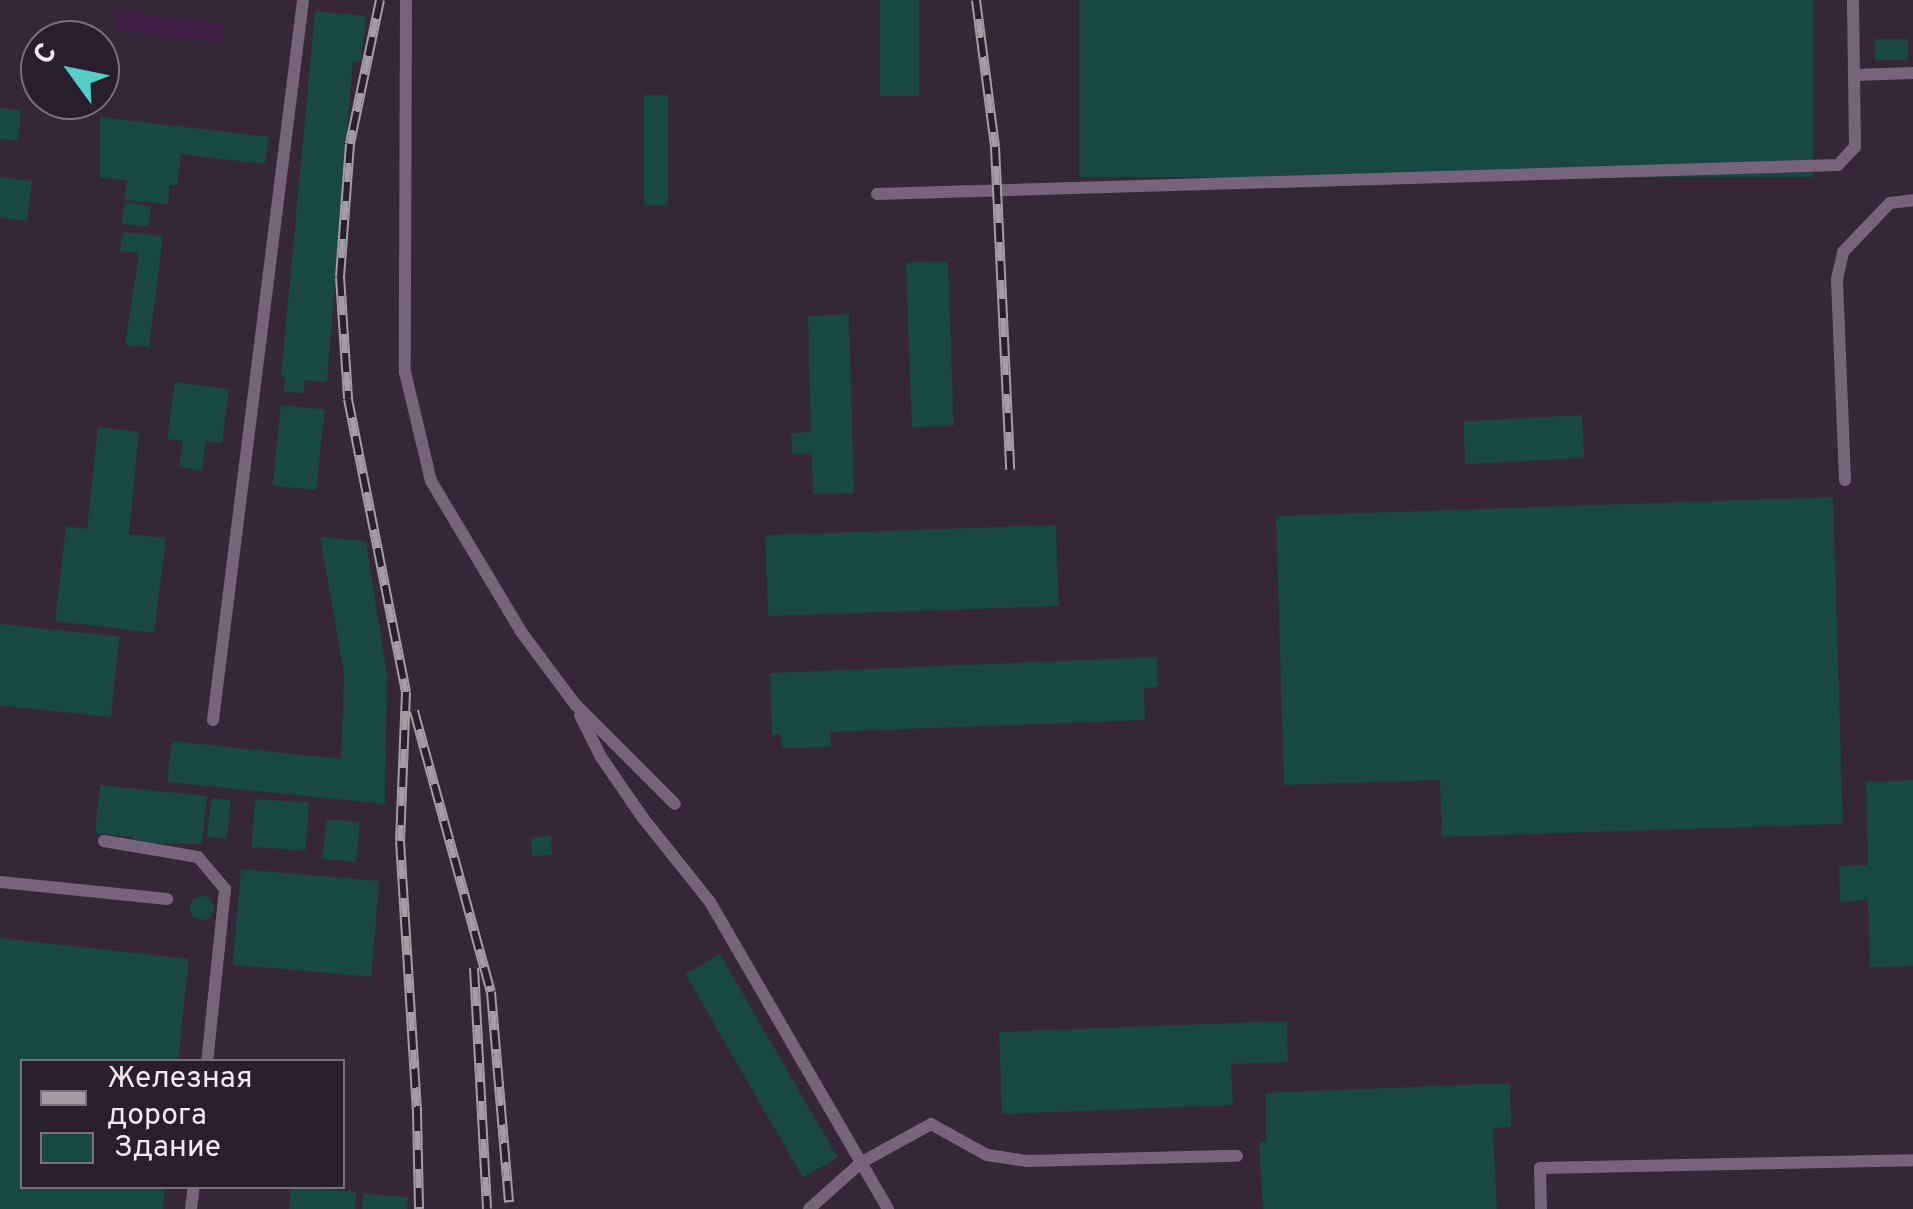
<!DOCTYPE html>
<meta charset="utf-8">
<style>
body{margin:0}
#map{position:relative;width:1913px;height:1209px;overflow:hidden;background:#291e2b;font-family:Overpass,sans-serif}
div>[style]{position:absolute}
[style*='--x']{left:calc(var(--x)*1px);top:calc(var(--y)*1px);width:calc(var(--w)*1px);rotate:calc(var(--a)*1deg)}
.built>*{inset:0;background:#352638}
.green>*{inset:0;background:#3f1f45;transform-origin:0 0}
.building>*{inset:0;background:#194744;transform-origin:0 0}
.round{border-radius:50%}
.lane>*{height:12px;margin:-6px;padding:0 6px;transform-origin:6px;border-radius:6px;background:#766579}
.rail>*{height:10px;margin-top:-5px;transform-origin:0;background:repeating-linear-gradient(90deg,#291e2b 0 19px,#a49ba5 0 38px);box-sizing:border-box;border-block:2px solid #a49ba5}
span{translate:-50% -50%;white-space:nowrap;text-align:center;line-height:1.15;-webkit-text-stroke:9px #291e2b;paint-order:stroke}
.legend{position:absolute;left:20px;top:1059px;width:325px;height:130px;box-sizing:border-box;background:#291e2b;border:2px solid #79707b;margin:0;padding:12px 18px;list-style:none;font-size:30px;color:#f2eaf3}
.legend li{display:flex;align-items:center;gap:20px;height:50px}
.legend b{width:50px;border:2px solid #79707b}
.north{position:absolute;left:20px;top:20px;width:100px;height:100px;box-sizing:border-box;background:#291e2b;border:2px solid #79707b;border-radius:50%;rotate:303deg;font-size:28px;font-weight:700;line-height:40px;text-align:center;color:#f2eaf3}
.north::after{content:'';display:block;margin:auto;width:35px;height:45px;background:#54cdc7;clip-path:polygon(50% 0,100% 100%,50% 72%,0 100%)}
</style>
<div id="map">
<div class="built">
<i style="clip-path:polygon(evenodd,0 0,1913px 0,1913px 1209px,0 1209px,0 0,40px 40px,100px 40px,100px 100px,40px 100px,40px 40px,0 0,22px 1062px,342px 1062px,342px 1186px,22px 1186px,22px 1062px)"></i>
</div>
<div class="green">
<i style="left:120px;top:12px;width:106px;height:18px;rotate:7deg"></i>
</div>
<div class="building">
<i style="left:880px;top:0;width:39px;height:96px"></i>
<i style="left:1079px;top:0;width:734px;height:177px"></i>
<i style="clip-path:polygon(315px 11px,366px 16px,361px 61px,353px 61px,327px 382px,305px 380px,304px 393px,284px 392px,285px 378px,281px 377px)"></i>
<i style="left:1875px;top:39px;width:33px;height:21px"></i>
<i style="left:644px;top:95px;width:24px;height:110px"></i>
<i style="clip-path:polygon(0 108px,21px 110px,18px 141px,0 139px)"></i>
<i style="clip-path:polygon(100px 117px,269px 137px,265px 164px,181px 154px,177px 186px,170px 185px,168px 204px,124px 200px,127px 180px,100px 178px)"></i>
<i style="clip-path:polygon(0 177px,32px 181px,27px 221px,0 218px)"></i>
<i style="left:124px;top:203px;width:27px;height:21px;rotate:6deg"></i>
<i style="clip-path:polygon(123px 232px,163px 236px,149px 347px,125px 345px,139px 253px,120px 251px)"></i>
<i style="left:948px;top:261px;width:165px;height:42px;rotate:88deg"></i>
<i style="clip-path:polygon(849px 314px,854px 493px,813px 494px,812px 453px,792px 454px,791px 433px,811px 432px,808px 316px)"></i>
<i style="clip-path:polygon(175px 382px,229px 389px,222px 443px,206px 441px,202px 471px,179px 467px,183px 441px,167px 439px)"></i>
<i style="left:281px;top:405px;width:44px;height:81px;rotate:6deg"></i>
<i style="left:1582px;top:415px;width:43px;height:119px;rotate:87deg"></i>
<i style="clip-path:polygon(98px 427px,139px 432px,129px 534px,166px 538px,154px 633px,55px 621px,66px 526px,87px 529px)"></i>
<i style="clip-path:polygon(1833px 497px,1843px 824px,1442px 837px,1440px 780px,1284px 785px,1276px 516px)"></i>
<i style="left:1056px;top:525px;width:81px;height:291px;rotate:88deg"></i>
<i style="clip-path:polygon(320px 537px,366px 541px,387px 675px,385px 804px,167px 782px,172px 741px,341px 759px,344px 674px)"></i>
<i style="left:0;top:624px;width:120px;height:81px;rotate:6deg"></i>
<i style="clip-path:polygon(1157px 657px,1158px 687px,1144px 688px,1145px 720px,830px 732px,831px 747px,782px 748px,781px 734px,772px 735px,770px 673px)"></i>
<i style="clip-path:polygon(1913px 780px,1913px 966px,1870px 967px,1868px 900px,1840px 902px,1839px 866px,1868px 865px,1866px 782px)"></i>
<i style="clip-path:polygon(100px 785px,207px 796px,202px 844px,133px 843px,133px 837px,95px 833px)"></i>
<i style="left:211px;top:798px;width:20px;height:39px;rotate:6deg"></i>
<i style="left:255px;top:799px;width:54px;height:48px;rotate:4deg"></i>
<i style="left:326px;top:819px;width:34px;height:40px;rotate:5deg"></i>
<i style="left:551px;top:836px;width:19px;height:20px;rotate:87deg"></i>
<i style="left:241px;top:869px;width:139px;height:96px;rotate:5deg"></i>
<i class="round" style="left:190px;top:896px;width:24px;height:24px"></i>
<i style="clip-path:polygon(0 938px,189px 959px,178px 1062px,22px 1062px,22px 1186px,165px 1186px,163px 1209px,0 1209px)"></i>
<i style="left:720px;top:954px;width:235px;height:40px;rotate:60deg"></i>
<i style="clip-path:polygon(1287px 1021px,1288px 1062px,1231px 1064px,1233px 1105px,1002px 1114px,999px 1032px)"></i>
<i style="clip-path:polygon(1510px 1083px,1511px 1127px,1493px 1128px,1497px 1209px,1263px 1209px,1259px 1142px,1266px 1141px,1266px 1093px)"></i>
<i style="clip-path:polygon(291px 1186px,356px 1192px,355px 1209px,289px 1209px)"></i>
<i style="clip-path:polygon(363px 1194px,408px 1197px,407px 1209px,362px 1209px)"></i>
</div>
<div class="lane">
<i style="--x:406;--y:0;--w:372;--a:90.2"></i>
<i style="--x:405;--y:372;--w:112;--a:76.6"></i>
<i style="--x:431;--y:481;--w:177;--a:59.1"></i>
<i style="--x:522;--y:633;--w:89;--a:53.3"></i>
<i style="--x:575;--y:704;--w:141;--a:45"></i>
<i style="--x:1855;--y:75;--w:58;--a:-2"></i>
<i style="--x:877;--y:194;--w:961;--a:-1.73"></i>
<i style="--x:1838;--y:165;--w:25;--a:-47"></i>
<i style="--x:1855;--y:147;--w:147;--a:-90.8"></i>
<i style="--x:1845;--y:480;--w:201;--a:-92.3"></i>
<i style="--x:1837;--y:279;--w:28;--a:-77"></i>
<i style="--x:1843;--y:252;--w:68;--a:-46.2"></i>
<i style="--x:1890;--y:203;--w:23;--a:-7"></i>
<i style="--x:580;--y:715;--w:47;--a:63.4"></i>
<i style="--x:601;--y:757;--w:74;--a:55.5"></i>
<i style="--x:643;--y:818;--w:107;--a:51.4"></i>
<i style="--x:710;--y:902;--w:355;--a:59.9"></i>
<i style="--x:213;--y:720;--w:726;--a:-82.87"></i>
<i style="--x:104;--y:841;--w:95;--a:9.7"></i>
<i style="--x:198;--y:857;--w:42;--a:49.8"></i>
<i style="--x:225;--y:889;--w:174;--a:95.9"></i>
<i style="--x:0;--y:882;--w:168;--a:5.8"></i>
<i style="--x:191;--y:1209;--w:23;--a:-83"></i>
<i style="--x:809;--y:1209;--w:71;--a:-41.6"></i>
<i style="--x:862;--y:1162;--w:79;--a:-28.8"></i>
<i style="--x:931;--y:1124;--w:64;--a:29"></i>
<i style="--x:987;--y:1155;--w:40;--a:8.5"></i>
<i style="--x:1027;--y:1161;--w:210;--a:-1.4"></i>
<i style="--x:1541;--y:1209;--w:41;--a:-91.4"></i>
<i style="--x:1540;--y:1168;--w:373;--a:-1.2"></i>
</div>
<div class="rail">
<i style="--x:380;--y:0;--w:147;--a:101.8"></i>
<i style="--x:350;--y:144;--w:133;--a:94.3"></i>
<i style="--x:340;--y:277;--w:122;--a:86.2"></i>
<i style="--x:348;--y:399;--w:299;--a:78.8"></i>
<i style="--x:406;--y:692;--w:149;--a:92.3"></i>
<i style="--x:400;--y:841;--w:272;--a:86.4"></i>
<i style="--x:417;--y:1112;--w:97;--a:88.8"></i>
<i style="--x:976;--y:0;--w:148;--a:82.6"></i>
<i style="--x:995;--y:147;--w:323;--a:87.3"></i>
<i style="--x:414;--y:711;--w:291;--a:74.7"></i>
<i style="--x:491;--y:992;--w:211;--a:85.1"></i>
<i style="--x:474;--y:968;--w:241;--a:86.9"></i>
</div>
<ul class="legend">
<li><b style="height:12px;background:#a49ba5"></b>Железная дорога</li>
<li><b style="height:28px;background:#194744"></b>Здание</li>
</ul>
<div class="north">С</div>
</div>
